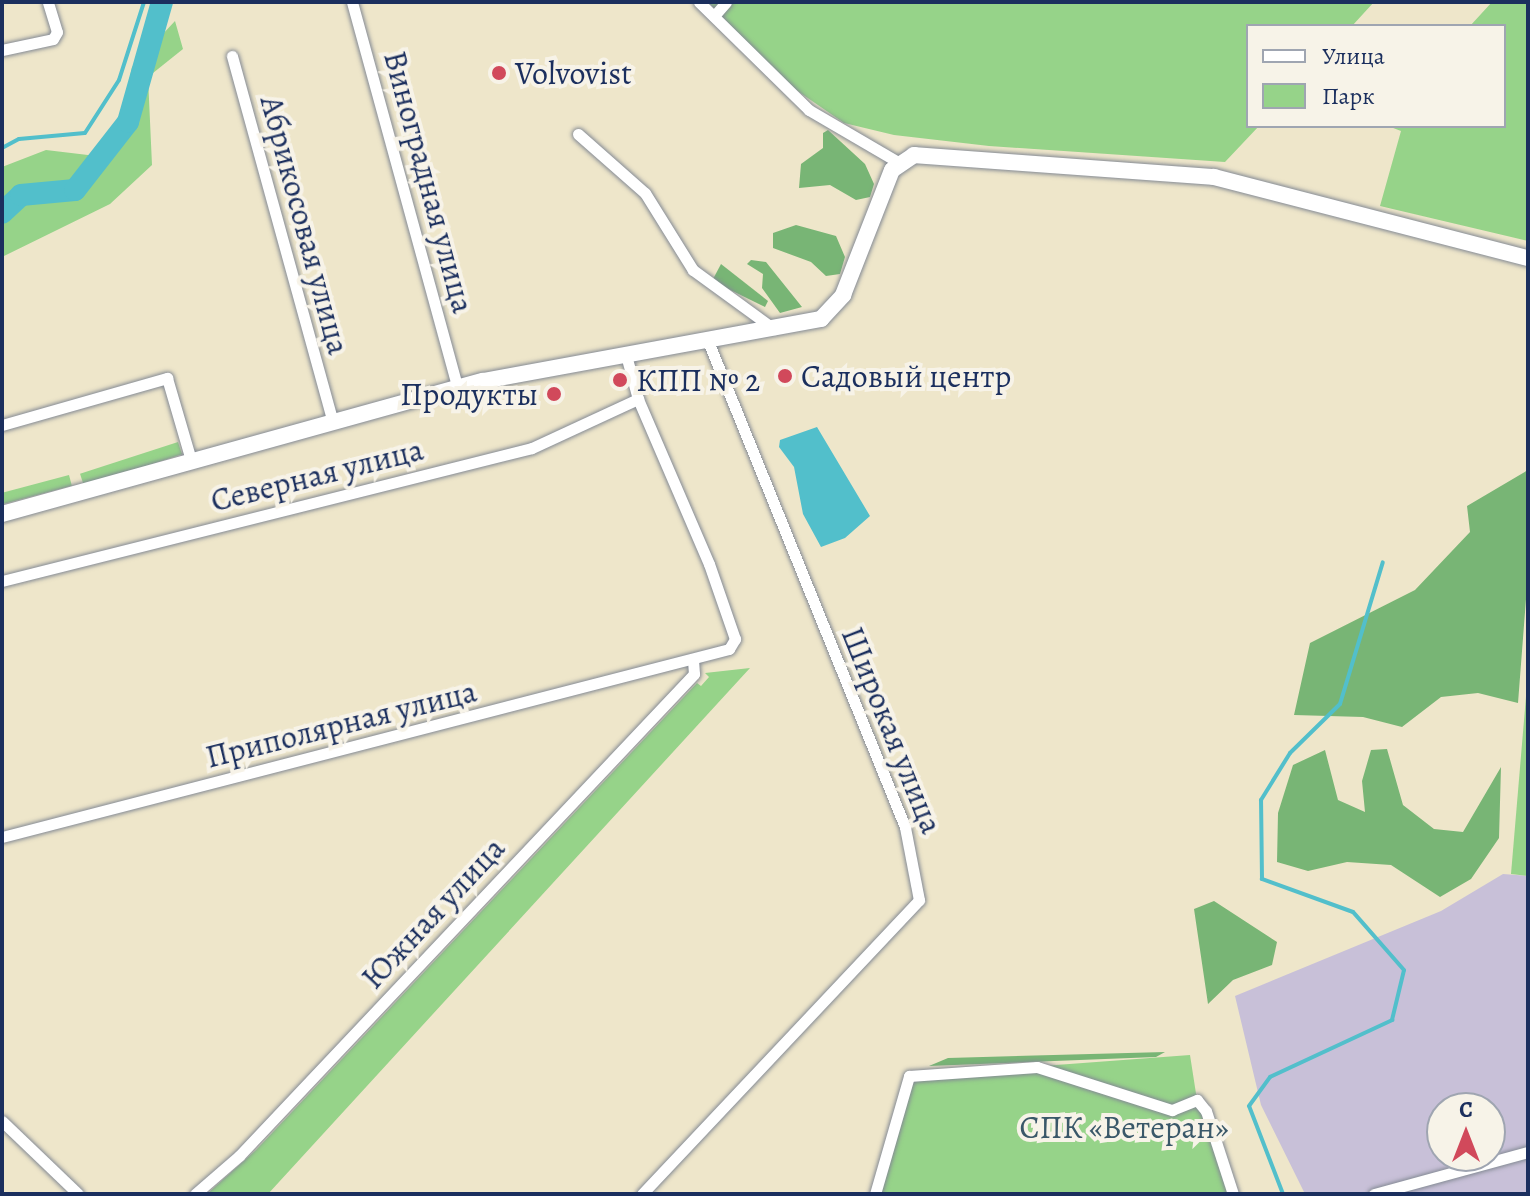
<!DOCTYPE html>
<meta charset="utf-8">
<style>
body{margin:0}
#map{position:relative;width:1530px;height:1196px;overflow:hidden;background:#eee6ca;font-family:Alegreya,serif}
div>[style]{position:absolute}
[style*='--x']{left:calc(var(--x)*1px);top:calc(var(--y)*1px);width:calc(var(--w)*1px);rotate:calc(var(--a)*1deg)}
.industrial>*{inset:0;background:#c8c0d8}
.green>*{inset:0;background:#96d389;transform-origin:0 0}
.forest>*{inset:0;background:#78b575}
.water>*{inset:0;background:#52bfcb}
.stream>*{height:4px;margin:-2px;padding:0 2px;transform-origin:2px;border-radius:2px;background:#52bfcb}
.river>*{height:22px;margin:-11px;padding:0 11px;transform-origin:11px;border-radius:11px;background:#52bfcb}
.roads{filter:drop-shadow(0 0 2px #848a94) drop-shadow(0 0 2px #848a94)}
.street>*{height:11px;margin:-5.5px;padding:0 5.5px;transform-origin:5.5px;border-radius:5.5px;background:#fff}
.secondary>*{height:16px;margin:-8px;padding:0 8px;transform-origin:8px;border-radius:8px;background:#fff}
.dots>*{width:22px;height:22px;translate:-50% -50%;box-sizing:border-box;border:4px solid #f7f3e8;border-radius:50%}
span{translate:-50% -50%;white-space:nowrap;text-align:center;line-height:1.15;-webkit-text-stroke:8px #f7f3e8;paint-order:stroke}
.poi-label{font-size:32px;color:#1b2f5e}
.left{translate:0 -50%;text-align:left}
.right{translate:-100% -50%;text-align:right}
.street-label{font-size:32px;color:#1b2f5e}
.park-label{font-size:32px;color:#3a5869}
.frame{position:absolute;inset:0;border:4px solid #1b2f5e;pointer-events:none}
.legend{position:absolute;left:1246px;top:24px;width:260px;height:104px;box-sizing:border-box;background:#f7f3e8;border:2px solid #9fa5b1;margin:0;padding:10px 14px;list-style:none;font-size:24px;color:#1b2f5e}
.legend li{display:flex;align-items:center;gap:16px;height:40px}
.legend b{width:40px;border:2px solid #9fa5b1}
.north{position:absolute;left:1426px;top:1092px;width:80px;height:80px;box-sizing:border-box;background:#f7f3e8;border:2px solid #9fa5b1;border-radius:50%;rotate:0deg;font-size:22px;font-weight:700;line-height:32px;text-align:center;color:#1b2f5e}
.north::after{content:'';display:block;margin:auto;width:28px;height:36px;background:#d1495b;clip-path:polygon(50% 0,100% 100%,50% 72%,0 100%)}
</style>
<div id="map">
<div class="industrial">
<i style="clip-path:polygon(evenodd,1503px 874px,1528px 876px,1528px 1194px,1305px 1194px,1261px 1105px,1235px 996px,1441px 911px,1503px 874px,1442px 1108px,1490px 1108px,1490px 1156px,1442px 1156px,1442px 1108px)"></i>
</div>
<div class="green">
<i style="clip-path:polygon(708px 2px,1374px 2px,1352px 26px,1248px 26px,1248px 126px,1259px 126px,1225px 162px,989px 146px,894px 135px,844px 123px,786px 83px)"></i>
<i style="clip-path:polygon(1492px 2px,1528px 2px,1528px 241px,1380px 206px,1401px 131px,1388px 126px,1504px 126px,1504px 26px,1470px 26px)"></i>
<i style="clip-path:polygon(175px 21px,183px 49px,148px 77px,152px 165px,110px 204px,2px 257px,2px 167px,46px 150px,113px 158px,132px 67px)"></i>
<i style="left:178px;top:442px;width:13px;height:103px;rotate:72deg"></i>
<i style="left:69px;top:475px;width:11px;height:70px;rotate:75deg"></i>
<i style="clip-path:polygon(750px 668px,268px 1194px,207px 1194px,256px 1150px,697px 683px,701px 686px,709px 677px,705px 673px)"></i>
<i style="clip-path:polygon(1528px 673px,1528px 876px,1511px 874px)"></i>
<i style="clip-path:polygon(1190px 1055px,1197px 1100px,1233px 1194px,875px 1194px,909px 1076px)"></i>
</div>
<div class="forest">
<i style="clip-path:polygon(828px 130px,865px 164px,874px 184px,870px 197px,856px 200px,830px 185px,799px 188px,801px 164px,823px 148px,823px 133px)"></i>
<i style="clip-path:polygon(796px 225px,836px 236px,845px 257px,840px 274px,826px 276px,811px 262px,773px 248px,773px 233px)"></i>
<i style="clip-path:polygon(751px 260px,766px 262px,802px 307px,780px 313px,762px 288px,763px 274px,747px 264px)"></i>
<i style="clip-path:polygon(721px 264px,768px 301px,765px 307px,712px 281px)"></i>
<i style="clip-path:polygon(1528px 470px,1528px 573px,1518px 703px,1478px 693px,1441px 697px,1402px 727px,1363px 717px,1294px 715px,1310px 643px,1415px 590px,1470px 532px,1467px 506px)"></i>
<i style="clip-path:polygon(1387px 749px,1403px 805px,1434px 829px,1463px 832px,1501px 767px,1499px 838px,1471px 879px,1440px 897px,1391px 865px,1347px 862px,1308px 871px,1277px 862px,1278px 813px,1293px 765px,1325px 750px,1338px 800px,1365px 812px,1362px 781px,1371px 750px)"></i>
<i style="clip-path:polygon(1214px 901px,1277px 942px,1272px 965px,1233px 980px,1208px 1004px,1194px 909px)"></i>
<i style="clip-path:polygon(1165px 1052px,1156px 1057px,929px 1066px,948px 1058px)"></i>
</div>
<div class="water">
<i style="clip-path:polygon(817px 427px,870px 516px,845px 538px,821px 547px,803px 514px,794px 467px,779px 447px,780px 440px)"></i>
</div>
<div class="stream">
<i style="--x:2;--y:148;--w:19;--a:-28"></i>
<i style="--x:19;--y:139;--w:66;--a:-5.2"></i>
<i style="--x:85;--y:133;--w:63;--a:-57.3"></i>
<i style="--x:119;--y:80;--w:82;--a:-72.2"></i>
<i style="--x:1283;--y:1194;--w:94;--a:-111.1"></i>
<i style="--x:1249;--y:1106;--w:36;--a:-54"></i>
<i style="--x:1270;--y:1077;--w:135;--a:-25"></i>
<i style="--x:1392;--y:1020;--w:51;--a:-76.5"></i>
<i style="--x:1404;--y:970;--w:77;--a:-131.3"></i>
<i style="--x:1353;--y:912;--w:97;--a:-160.1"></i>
<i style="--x:1262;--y:879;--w:79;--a:-90.7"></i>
<i style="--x:1261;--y:800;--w:55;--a:-58.3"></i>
<i style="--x:1290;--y:753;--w:70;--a:-44.4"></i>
<i style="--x:1340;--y:704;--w:148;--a:-73.2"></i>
</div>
<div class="river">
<i style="--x:2;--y:213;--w:26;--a:-43"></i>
<i style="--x:21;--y:195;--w:54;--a:-5.3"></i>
<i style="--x:75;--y:190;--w:86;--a:-52.1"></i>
<i style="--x:128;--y:122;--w:125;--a:-74.2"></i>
</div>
<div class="roads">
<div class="street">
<i style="--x:352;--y:2;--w:399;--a:74.7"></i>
<i style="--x:699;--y:2;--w:154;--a:44.5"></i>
<i style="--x:809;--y:110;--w:103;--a:30.3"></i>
<i style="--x:714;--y:16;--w:18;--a:-49"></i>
<i style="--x:2;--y:50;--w:52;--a:-12.2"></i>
<i style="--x:53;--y:39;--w:8;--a:-60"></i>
<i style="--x:57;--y:32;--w:31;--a:-107"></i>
<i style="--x:232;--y:56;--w:377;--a:74.6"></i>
<i style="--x:578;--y:134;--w:89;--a:41.4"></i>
<i style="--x:645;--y:193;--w:91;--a:58.1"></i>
<i style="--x:693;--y:270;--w:100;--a:36.1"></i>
<i style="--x:2;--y:425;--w:172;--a:-15.9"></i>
<i style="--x:167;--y:378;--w:85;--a:73.7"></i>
<i style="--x:2;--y:581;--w:546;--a:-14.09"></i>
<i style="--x:532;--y:448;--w:117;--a:-24.8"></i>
<i style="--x:2;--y:837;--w:751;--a:-14.5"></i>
<i style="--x:729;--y:649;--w:12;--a:-59"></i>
<i style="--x:735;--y:639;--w:79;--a:-109.1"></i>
<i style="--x:709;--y:564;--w:180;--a:-113.3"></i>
<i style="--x:638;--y:399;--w:46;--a:-105.3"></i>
<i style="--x:2;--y:1121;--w:105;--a:43.8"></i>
<i style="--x:195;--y:1194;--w:58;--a:-40.8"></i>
<i style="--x:239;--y:1156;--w:663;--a:-46.65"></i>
<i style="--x:694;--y:674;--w:14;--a:-94"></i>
<i style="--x:642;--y:1194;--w:404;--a:-46.7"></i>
<i style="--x:919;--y:900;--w:74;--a:-100.9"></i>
<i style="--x:905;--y:827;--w:524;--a:-112.07"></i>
<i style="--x:875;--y:1194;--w:123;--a:-73.9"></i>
<i style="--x:909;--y:1076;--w:128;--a:-4"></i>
<i style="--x:1037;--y:1067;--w:142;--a:17.7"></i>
<i style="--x:1172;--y:1110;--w:27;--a:-22"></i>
<i style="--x:1197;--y:1100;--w:14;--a:51"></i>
<i style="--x:1206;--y:1111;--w:87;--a:72"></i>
<i style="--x:1374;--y:1194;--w:160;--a:-15.3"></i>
</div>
<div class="secondary">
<i style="--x:2;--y:514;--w:499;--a:-15.5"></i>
<i style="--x:483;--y:381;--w:344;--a:-10.4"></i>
<i style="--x:821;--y:319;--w:33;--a:-47"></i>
<i style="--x:843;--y:295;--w:134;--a:-68.6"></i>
<i style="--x:892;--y:170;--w:27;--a:-34"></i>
<i style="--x:914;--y:155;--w:301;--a:4.2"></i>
<i style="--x:1214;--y:177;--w:324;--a:14.5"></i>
</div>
</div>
<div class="dots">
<i style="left:499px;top:73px;background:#d1495b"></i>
<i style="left:785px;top:376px;background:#d1495b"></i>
<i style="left:620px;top:380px;background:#d1495b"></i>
<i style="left:554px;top:394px;background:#d1495b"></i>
</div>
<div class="poi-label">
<span class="left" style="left:515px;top:73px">Volvovist</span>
<span class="left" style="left:801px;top:376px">Садовый центр</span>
<span class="left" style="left:636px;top:380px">КПП № 2</span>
<span class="right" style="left:538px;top:394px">Продукты</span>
</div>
<div class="street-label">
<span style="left:429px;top:182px;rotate:75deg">Виноградная улица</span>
<span style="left:305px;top:225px;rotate:75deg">Абрикосовая улица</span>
<span style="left:317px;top:475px;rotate:-14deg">Северная улица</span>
<span style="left:341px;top:724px;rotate:-14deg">Приполярная улица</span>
<span style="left:892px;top:730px;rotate:68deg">Широкая улица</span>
<span style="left:433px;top:913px;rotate:-47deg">Южная улица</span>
</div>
<div class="park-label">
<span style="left:1124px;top:1127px">СПК «Ветеран»</span>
</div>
<div class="frame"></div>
<ul class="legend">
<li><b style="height:10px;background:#fff"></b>Улица</li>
<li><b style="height:22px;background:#96d389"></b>Парк</li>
</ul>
<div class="north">С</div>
</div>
